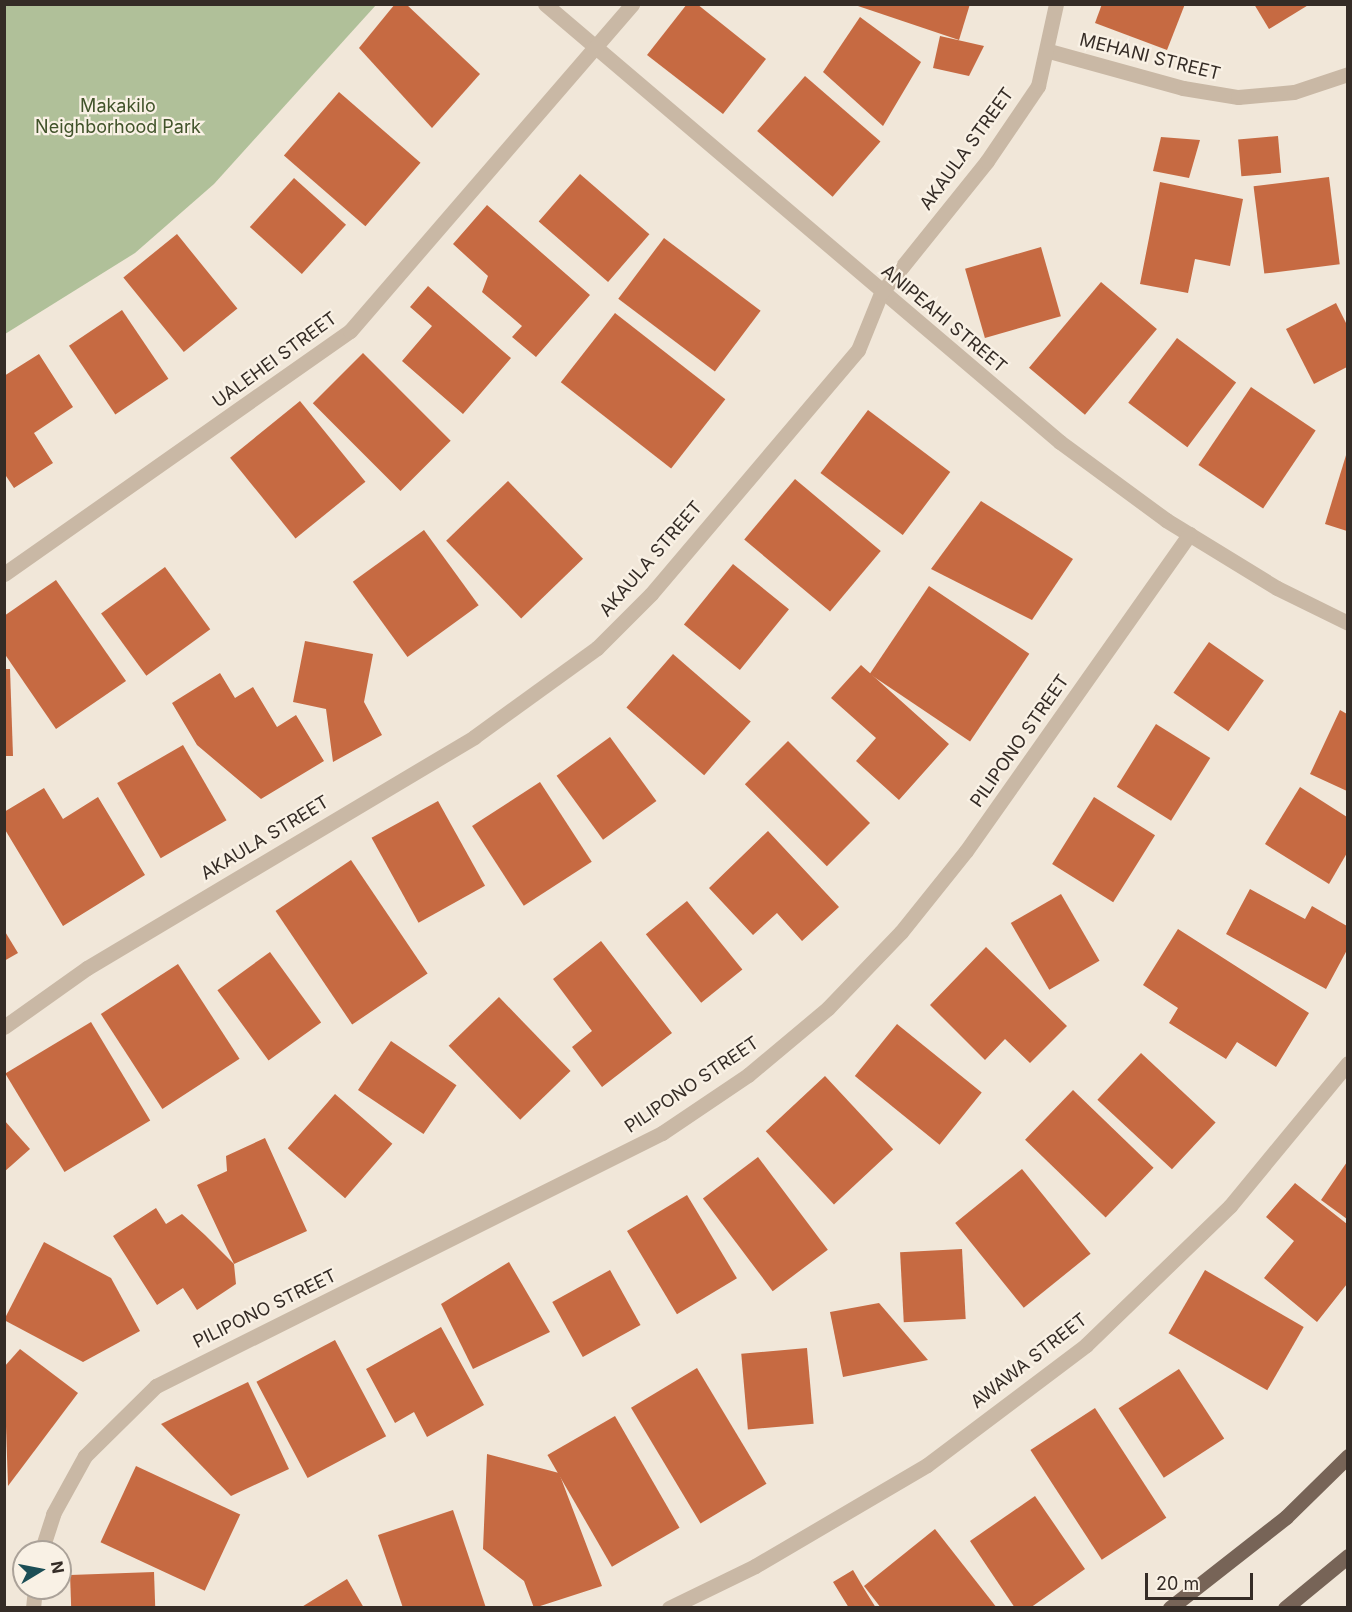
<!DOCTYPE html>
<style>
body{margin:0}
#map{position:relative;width:1352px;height:1612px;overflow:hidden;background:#f1e7d9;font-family:Inter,sans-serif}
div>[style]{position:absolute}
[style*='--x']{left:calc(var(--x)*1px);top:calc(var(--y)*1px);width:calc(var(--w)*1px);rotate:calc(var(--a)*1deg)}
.green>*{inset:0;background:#b0c099}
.building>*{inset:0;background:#c66a42;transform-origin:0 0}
.minor>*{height:15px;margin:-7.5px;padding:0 7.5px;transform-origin:7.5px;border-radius:7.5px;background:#c9b8a5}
.major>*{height:15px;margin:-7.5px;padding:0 7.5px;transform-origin:7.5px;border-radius:7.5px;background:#776457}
span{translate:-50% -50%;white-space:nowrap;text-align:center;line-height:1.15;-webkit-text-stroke:4.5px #f9f1e5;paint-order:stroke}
.street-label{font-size:18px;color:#352c26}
.park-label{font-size:18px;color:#41532a}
.frame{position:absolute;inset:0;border:6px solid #352c26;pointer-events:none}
.north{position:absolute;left:12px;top:1540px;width:60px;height:60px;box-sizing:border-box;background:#f9f1e5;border:2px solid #aba299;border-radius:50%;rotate:80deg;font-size:16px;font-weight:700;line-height:24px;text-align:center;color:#352c26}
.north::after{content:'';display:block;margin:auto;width:21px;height:27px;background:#1c4e56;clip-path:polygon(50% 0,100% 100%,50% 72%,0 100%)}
.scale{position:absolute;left:1145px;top:1573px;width:108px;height:27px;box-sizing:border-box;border:3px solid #352c26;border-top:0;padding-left:8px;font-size:18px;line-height:21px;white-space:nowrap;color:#352c26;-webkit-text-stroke:4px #f9f1e5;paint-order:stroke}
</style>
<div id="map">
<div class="green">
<i style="clip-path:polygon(5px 4px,376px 4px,376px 5px,214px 184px,135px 253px,5px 334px)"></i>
</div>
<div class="building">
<i style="clip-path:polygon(395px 4px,406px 4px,480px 74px,432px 128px,359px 48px)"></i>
<i style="clip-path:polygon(687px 4px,697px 4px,766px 59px,723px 114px,647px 55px)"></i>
<i style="clip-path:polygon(852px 4px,970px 4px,959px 40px)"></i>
<i style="clip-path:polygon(1102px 4px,1185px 4px,1167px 50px,1095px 23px)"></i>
<i style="clip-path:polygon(1254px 4px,1310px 4px,1269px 29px)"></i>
<i style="clip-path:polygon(860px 17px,921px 62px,883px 126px,823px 72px)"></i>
<i style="clip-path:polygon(940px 36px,984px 46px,969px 76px,933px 68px)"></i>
<i style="left:805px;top:76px;width:100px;height:73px;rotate:41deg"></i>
<i style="left:339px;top:92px;width:108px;height:84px;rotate:41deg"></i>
<i style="left:1278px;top:136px;width:37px;height:40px;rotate:85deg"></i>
<i style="clip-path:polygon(1161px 137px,1200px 140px,1189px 178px,1153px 171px)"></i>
<i style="left:580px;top:174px;width:92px;height:63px;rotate:41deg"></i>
<i style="left:1329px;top:177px;width:88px;height:76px;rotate:83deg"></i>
<i style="left:294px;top:178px;width:70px;height:66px;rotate:42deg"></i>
<i style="clip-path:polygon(1160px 182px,1243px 199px,1230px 266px,1195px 259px,1188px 293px,1140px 284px)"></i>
<i style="clip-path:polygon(487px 205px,590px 295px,536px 357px,512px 337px,522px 326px,482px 292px,488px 276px,453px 244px)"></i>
<i style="left:177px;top:234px;width:96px;height:69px;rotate:51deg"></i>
<i style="left:664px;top:238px;width:121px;height:76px;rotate:37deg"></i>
<i style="left:1041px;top:247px;width:72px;height:79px;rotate:74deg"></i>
<i style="left:1101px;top:282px;width:73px;height:112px;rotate:40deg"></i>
<i style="clip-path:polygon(428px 286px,511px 358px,463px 414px,402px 361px,432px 326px,410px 307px)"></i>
<i style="clip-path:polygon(1336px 303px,1347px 325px,1347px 367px,1314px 384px,1286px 329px)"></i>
<i style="left:122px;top:310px;width:83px;height:64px;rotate:56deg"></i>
<i style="left:615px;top:313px;width:140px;height:88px;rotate:38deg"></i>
<i style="left:1177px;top:338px;width:74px;height:81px;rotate:37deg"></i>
<i style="left:363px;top:353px;width:124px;height:71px;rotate:45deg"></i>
<i style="clip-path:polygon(39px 354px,73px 407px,34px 433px,53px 463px,14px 488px,4px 473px,4px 376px)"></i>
<i style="left:1251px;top:387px;width:78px;height:94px;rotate:34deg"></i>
<i style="left:300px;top:401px;width:104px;height:90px;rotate:51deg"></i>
<i style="left:868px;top:410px;width:103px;height:79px;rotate:37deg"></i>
<i style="clip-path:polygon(1347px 452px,1347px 531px,1325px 524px)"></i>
<i style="left:795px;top:479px;width:112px;height:79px;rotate:40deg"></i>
<i style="left:508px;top:481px;width:108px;height:86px;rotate:46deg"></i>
<i style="clip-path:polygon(981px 501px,1073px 559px,1032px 620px,931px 569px)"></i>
<i style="left:424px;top:530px;width:93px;height:88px;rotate:54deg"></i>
<i style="left:733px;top:564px;width:72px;height:78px;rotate:39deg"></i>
<i style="left:165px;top:567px;width:77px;height:79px;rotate:54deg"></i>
<i style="clip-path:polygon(56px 580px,126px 681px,56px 729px,4px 653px,4px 616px)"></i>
<i style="left:929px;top:586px;width:121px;height:106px;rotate:34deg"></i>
<i style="clip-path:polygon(305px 641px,373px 654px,364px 702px,382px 735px,333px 762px,326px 709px,293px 702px)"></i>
<i style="left:1209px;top:642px;width:67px;height:62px;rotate:35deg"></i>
<i style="left:673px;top:654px;width:103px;height:71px;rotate:41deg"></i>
<i style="clip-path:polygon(861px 665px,949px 744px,899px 800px,856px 761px,876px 738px,831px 698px)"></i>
<i style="clip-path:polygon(4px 669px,10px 669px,13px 756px,4px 756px)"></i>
<i style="clip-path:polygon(220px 673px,235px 698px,253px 687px,277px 727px,296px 715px,324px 761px,261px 799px,197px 745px,172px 703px)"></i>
<i style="clip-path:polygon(1340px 710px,1347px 714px,1347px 791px,1310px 774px)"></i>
<i style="left:1156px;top:724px;width:64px;height:74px;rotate:32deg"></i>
<i style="left:610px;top:737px;width:79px;height:66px;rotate:54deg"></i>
<i style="left:788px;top:741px;width:116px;height:61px;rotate:45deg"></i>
<i style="left:183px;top:745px;width:87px;height:76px;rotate:60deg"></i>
<i style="left:540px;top:782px;width:95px;height:81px;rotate:57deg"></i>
<i style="clip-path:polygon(1300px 787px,1347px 817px,1347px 853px,1329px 884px,1265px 844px)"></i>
<i style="clip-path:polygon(44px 788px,63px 819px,98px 797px,145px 875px,63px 926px,4px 828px,4px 812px)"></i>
<i style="left:1094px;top:797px;width:72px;height:79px;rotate:32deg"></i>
<i style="left:438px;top:801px;width:97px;height:76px;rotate:61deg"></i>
<i style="clip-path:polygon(768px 831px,839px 907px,802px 941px,777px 913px,753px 935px,709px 888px)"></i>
<i style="left:351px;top:860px;width:137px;height:91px;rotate:56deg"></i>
<i style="clip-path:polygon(1250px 889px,1305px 919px,1312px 906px,1347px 926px,1347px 950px,1326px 989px,1226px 934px)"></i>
<i style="left:1061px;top:894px;width:77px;height:58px;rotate:60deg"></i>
<i style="left:687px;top:901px;width:88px;height:53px;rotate:51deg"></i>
<i style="clip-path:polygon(1178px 929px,1309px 1013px,1276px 1067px,1237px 1042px,1226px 1059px,1169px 1023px,1178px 1008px,1143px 985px)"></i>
<i style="clip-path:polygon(4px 930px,18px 953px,4px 961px)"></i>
<i style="clip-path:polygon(601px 941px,672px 1033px,602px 1087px,572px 1047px,592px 1031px,553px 979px)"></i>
<i style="clip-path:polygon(986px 947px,1067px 1026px,1030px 1063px,1005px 1039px,985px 1060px,930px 1005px)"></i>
<i style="left:270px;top:952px;width:87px;height:65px;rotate:54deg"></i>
<i style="left:178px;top:964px;width:113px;height:92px;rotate:57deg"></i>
<i style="left:499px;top:997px;width:103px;height:70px;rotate:46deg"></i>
<i style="left:91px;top:1022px;width:115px;height:100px;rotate:59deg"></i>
<i style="left:897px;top:1024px;width:109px;height:67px;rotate:39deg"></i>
<i style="left:391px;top:1041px;width:79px;height:59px;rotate:34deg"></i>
<i style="left:1141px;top:1053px;width:102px;height:64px;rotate:43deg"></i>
<i style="left:825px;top:1076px;width:100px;height:81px;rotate:47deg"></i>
<i style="left:1073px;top:1090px;width:112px;height:69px;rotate:44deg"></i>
<i style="left:335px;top:1094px;width:76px;height:72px;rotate:41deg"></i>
<i style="clip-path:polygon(4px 1120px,30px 1149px,4px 1172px)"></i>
<i style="clip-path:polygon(265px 1138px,307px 1231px,234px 1264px,197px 1185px,227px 1171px,226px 1156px)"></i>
<i style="left:758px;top:1157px;width:116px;height:69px;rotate:53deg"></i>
<i style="clip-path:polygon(1347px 1162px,1347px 1219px,1321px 1200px)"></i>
<i style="left:1022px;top:1169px;width:109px;height:86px;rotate:51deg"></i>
<i style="clip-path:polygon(1295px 1183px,1347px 1224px,1347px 1284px,1317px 1322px,1264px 1278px,1294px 1241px,1266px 1217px)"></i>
<i style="left:687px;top:1195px;width:97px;height:70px;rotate:59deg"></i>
<i style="clip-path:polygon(156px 1208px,166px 1224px,182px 1214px,205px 1235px,234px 1264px,236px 1284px,197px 1310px,183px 1288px,157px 1305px,113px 1236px)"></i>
<i style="clip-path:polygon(44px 1242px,111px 1278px,140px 1331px,83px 1362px,4px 1320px)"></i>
<i style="left:962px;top:1249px;width:70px;height:62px;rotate:87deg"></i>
<i style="clip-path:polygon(509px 1262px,550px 1332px,473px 1369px,441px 1304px)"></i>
<i style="left:610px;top:1270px;width:63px;height:66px;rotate:61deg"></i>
<i style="left:1205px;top:1270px;width:114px;height:73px;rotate:30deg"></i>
<i style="clip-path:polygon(879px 1303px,928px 1360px,843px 1377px,830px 1312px)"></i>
<i style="clip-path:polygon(441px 1327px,484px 1405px,427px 1437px,414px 1412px,395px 1423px,366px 1369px)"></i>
<i style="left:335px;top:1340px;width:109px;height:89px;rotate:62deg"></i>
<i style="left:807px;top:1348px;width:76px;height:66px;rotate:85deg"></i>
<i style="clip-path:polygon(20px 1349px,78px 1393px,8px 1486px,4px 1367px)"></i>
<i style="left:697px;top:1368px;width:135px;height:77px;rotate:59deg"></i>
<i style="left:1179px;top:1369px;width:83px;height:72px;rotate:57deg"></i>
<i style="clip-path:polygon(248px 1382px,289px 1469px,231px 1496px,161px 1424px)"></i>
<i style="left:1095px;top:1408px;width:131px;height:77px;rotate:57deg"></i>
<i style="left:615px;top:1416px;width:129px;height:78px;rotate:60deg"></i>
<i style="clip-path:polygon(487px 1454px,559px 1473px,602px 1586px,534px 1608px,524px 1581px,483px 1549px)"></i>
<i style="left:136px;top:1466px;width:115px;height:84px;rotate:25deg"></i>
<i style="clip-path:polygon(1035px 1496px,1085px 1569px,1030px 1608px,1015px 1608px,970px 1541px)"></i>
<i style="clip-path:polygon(453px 1510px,486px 1608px,403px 1608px,378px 1535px)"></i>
<i style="clip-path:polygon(935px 1529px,997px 1608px,881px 1608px,864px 1586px)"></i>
<i style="clip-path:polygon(853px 1570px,863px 1587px,876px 1608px,849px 1608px,833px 1582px)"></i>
<i style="left:154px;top:1572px;width:36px;height:84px;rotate:88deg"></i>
<i style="clip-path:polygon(347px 1579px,364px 1608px,300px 1608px)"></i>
</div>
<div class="minor">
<i style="--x:545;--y:4;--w:676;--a:40.38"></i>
<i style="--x:1060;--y:442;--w:132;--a:36.3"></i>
<i style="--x:1166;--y:520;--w:130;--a:31.5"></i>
<i style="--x:1277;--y:588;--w:79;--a:26.2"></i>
<i style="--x:1049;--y:51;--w:139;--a:15.4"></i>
<i style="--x:1183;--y:88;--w:56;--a:9.3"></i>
<i style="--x:1238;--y:97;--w:56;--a:-5.1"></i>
<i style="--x:1294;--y:92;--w:57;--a:-18.4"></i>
<i style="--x:4;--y:574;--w:423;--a:-35.1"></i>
<i style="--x:350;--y:331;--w:432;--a:-49.2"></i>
<i style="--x:4;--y:1027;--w:102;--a:-35.4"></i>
<i style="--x:87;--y:968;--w:451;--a:-30.8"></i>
<i style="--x:474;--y:737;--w:152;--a:-35.9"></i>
<i style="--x:597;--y:648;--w:76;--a:-45"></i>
<i style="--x:651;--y:594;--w:320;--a:-49.7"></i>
<i style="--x:858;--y:350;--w:61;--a:-68"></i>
<i style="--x:881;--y:293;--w:169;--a:-51.2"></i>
<i style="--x:987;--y:161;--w:91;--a:-55.8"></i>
<i style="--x:1038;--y:86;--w:84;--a:-77.6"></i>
<i style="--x:41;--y:1552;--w:40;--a:-72"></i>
<i style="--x:53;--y:1514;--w:66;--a:-61.1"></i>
<i style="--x:85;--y:1456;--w:100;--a:-44.6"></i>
<i style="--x:156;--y:1386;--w:566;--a:-26.57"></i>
<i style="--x:662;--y:1133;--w:104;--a:-34"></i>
<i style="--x:748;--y:1075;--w:104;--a:-39.9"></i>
<i style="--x:828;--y:1008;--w:105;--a:-46.2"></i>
<i style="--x:901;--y:932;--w:104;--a:-51.3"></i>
<i style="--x:966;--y:851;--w:388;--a:-54.8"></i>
<i style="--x:33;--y:1608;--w:20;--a:-84"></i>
<i style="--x:669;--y:1608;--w:96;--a:-26"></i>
<i style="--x:755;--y:1566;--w:199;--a:-30.4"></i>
<i style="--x:927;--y:1465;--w:199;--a:-37"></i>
<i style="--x:1086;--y:1345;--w:200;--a:-44"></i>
<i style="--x:1230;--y:1206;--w:185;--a:-50.5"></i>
</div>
<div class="major">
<i style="--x:1170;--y:1608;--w:147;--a:-38.1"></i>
<i style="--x:1286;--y:1517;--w:87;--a:-44.5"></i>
<i style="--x:1285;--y:1608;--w:82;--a:-39.5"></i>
</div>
<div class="street-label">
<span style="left:1150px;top:57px;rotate:14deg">MEHANI STREET</span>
<span style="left:967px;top:149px;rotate:-54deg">AKAULA STREET</span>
<span style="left:944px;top:319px;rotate:40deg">ANIPEAHI STREET</span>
<span style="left:275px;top:360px;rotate:-36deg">UALEHEI STREET</span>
<span style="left:651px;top:559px;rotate:-49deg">AKAULA STREET</span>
<span style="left:1020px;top:741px;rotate:-55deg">PILIPONO STREET</span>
<span style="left:265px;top:838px;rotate:-31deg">AKAULA STREET</span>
<span style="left:692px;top:1085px;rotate:-34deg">PILIPONO STREET</span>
<span style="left:265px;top:1309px;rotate:-26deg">PILIPONO STREET</span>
<span style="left:1029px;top:1361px;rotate:-38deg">AWAWA STREET</span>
</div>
<div class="park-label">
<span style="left:118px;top:117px">Makakilo<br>Neighborhood Park</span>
</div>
<div class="frame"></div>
<div class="north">N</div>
<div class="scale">20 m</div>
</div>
